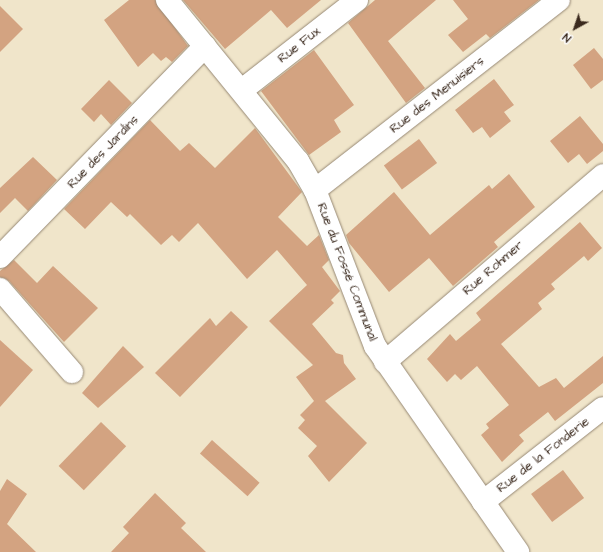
<!DOCTYPE html>
<meta charset="utf-8">
<style>
body{margin:0}
#map{position:relative;width:603px;height:552px;overflow:hidden;background:#f0e5ca;font-family:"Architects Daughter",sans-serif}
div>[style]{position:absolute}
[style*='--x']{left:calc(var(--x)*1px);top:calc(var(--y)*1px);width:calc(var(--w)*1px);rotate:calc(var(--a)*1deg)}
.building>*{inset:0;background:#d3a381;transform-origin:0 0}
.roads{filter:drop-shadow(0 0 1px #968874) drop-shadow(0 0 1px #968874)}
.street>*{height:22px;margin:-11px;padding:0 11px;transform-origin:11px;border-radius:11px;background:#fff}
span{translate:-50% -50%;white-space:nowrap;text-align:center;line-height:1.15;-webkit-text-stroke:3.5px #fff;paint-order:stroke}
.street-label{font-size:13px;color:#3b2a1e}
.north{position:absolute;left:555px;top:8px;width:40px;height:40px;-webkit-text-stroke:3px #fff;paint-order:stroke;rotate:220deg;font-size:11px;font-weight:700;line-height:16px;text-align:center;color:#3b2a1e}
.north::after{content:'';display:block;margin:auto;width:14px;height:18px;background:#3b2a1e;clip-path:polygon(50% 0,100% 100%,50% 72%,0 100%)}
</style>
<div id="map">
<div class="building">
<i style="clip-path:polygon(129px 0,155px 0,188px 46px,172px 62px,166px 57px,161px 61px,153px 53px,138px 67px,104px 20px)"></i>
<i style="clip-path:polygon(183px 0,321px 0,287px 28px,271px 10px,225px 49px)"></i>
<i style="clip-path:polygon(375px 0,436px 0,388px 41px,425px 88px,406px 103px,348px 23px)"></i>
<i style="clip-path:polygon(453px 0,539px 0,490px 38px,486px 34px,463px 52px,448px 35px,468px 19px)"></i>
<i style="clip-path:polygon(0 6px,23px 29px,0 52px)"></i>
<i style="clip-path:polygon(594px 48px,603px 59px,603px 80px,591px 89px,573px 65px)"></i>
<i style="clip-path:polygon(314px 50px,354px 105px,334px 120px,341px 132px,309px 155px,261px 91px)"></i>
<i style="clip-path:polygon(494px 79px,514px 105px,504px 112px,511px 121px,490px 138px,482px 127px,473px 133px,455px 110px)"></i>
<i style="clip-path:polygon(109px 80px,132px 103px,111px 125px,101px 114px,94px 122px,81px 109px)"></i>
<i style="clip-path:polygon(580px 116px,603px 144px,603px 151px,587px 164px,579px 154px,568px 163px,550px 141px)"></i>
<i style="clip-path:polygon(150px 120px,180px 151px,189px 143px,215px 168px,255px 128px,302px 192px,278px 217px,307px 246px,319px 235px,329px 260px,322px 267px,340px 291px,331px 300px,334px 303px,312px 324px,336px 353px,343px 355px,344px 363px,356px 379px,325px 401px,367px 443px,329px 482px,308px 456px,317px 446px,298px 428px,305px 420px,300px 415px,314px 401px,296px 377px,313px 365px,269px 321px,307px 285px,277px 250px,247px 279px,198px 223px,179px 242px,172px 235px,161px 245px,130px 214px,127px 217px,111px 202px,85px 229px,64px 209px)"></i>
<i style="left:419px;top:139px;width:30px;height:44px;rotate:53deg"></i>
<i style="clip-path:polygon(33px 157px,57px 180px,28px 211px,15px 198px,0 213px,0 188px)"></i>
<i style="clip-path:polygon(509px 174px,535px 207px,494px 242px,498px 247px,453px 286px,429px 258px,389px 292px,349px 243px,346px 235px,394px 192px,430px 235px,489px 185px,492px 189px)"></i>
<i style="clip-path:polygon(580px 222px,602px 248px,588px 261px,584px 256px,551px 284px,555px 289px,538px 303px,542px 309px,501px 344px,539px 387px,556px 378px,564px 388px,603px 356px,603px 383px,555px 421px,548px 412px,519px 435px,524px 441px,502px 462px,481px 435px,489px 428px,486px 424px,509px 405px,477px 366px,461px 380px,455px 374px,447px 382px,427px 359px,450px 334px,456px 341px,481px 320px,476px 313px)"></i>
<i style="clip-path:polygon(14px 260px,37px 283px,53px 266px,98px 308px,64px 342px,9px 281px,0 277px,0 271px)"></i>
<i style="clip-path:polygon(231px 311px,248px 327px,180px 397px,155px 373px,210px 318px,216px 326px)"></i>
<i style="clip-path:polygon(0 340px,33px 370px,0 407px)"></i>
<i style="clip-path:polygon(123px 346px,144px 367px,98px 408px,82px 393px)"></i>
<i style="left:101px;top:422px;width:35px;height:61px;rotate:44deg"></i>
<i style="left:212px;top:440px;width:64px;height:18px;rotate:42deg"></i>
<i style="left:563px;top:470px;width:35px;height:40px;rotate:53deg"></i>
<i style="clip-path:polygon(7px 479px,27px 494px,7px 524px,36px 552px,0 552px,0 491px)"></i>
<i style="clip-path:polygon(155px 493px,186px 523px,181px 528px,206px 552px,111px 552px,129px 533px,123px 527px)"></i>
</div>
<div class="roads">
<div class="street">
<i style="--x:167;--y:0;--w:208;--a:50.9"></i>
<i style="--x:298;--y:161;--w:34;--a:60"></i>
<i style="--x:315;--y:190;--w:167;--a:69"></i>
<i style="--x:375;--y:346;--w:251;--a:55.2"></i>
<i style="--x:242;--y:90;--w:146;--a:-38"></i>
<i style="--x:315;--y:190;--w:309;--a:-37.9"></i>
<i style="--x:0;--y:257;--w:294;--a:-45.8"></i>
<i style="--x:0;--y:289;--w:110;--a:49.1"></i>
<i style="--x:385;--y:362;--w:287;--a:-40.6"></i>
<i style="--x:483;--y:502;--w:152;--a:-38.1"></i>
</div>
</div>
<div class="street-label">
<span style="left:299px;top:45px;rotate:-38deg">Rue Fux</span>
<span style="left:437px;top:95px;rotate:-38deg">Rue des Menuisiers</span>
<span style="left:103px;top:152px;rotate:-46deg">Rue des Jardins</span>
<span style="left:493px;top:268px;rotate:-41deg">Rue Rohmer</span>
<span style="left:347px;top:272px;rotate:69deg">Rue du Fossé Communal</span>
<span style="left:543px;top:455px;rotate:-38deg">Rue de la Fonderie</span>
</div>
<div class="north">N</div>
</div>
